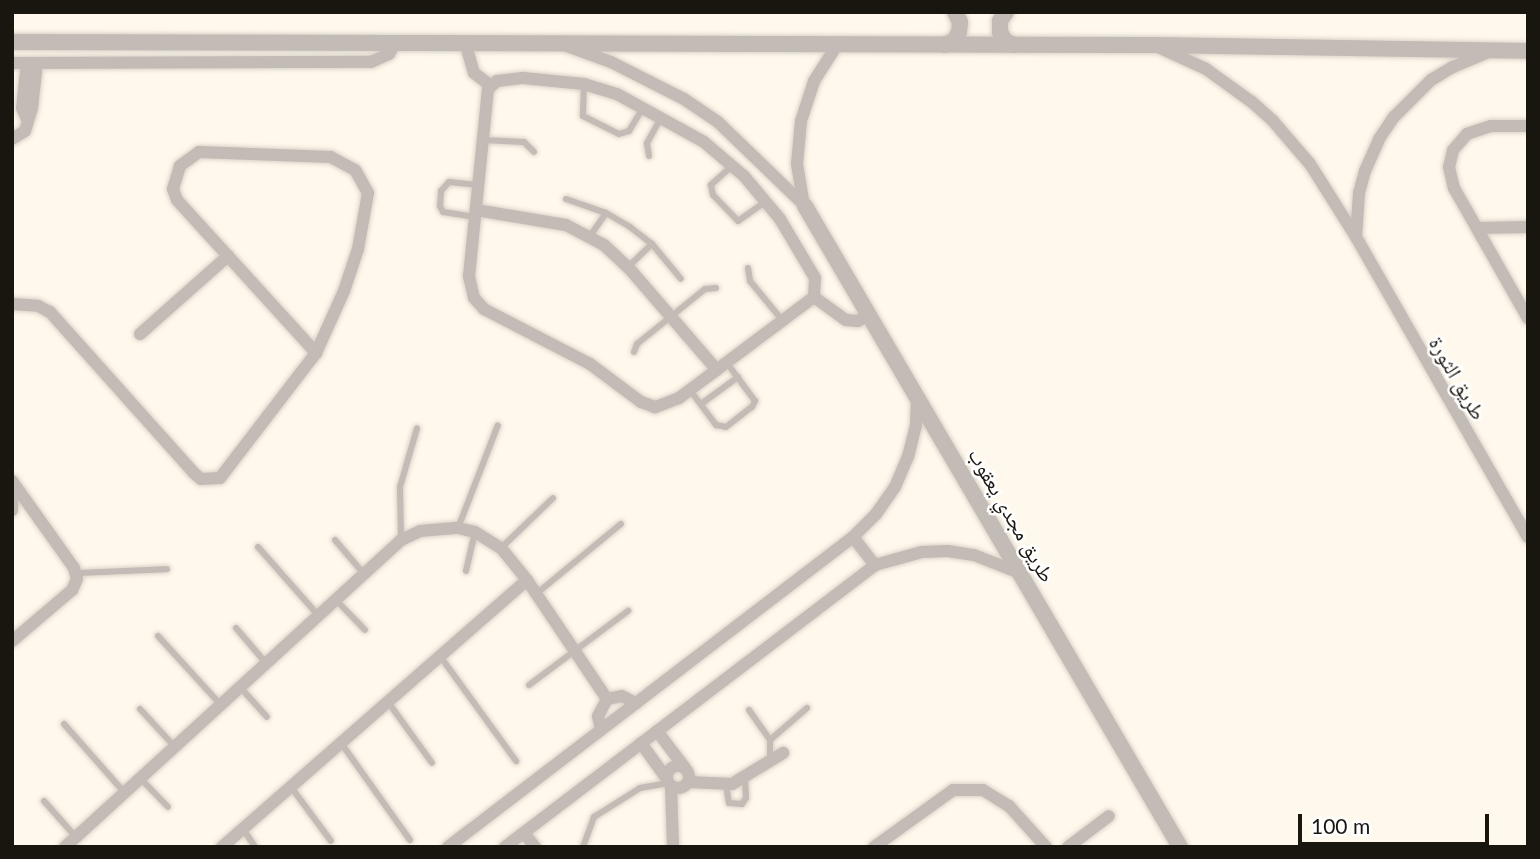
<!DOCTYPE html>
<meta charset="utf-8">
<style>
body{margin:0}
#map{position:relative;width:1540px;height:859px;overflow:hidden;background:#fff8ec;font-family:Lato,"Noto Naskh Arabic",sans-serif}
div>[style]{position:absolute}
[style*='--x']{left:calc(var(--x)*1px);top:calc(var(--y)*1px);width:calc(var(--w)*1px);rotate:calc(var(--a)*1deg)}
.roads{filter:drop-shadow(0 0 2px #dad4c9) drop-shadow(0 0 2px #dad4c9)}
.service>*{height:6px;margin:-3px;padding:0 3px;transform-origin:3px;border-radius:3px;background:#c3bbb5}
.minor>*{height:12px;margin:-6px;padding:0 6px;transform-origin:6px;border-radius:6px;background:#c3bbb5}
.minor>.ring{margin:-6px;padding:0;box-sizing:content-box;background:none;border:12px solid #c3bbb5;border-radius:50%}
.tertiary>*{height:16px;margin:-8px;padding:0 8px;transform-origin:8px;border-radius:8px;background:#c3bbb5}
span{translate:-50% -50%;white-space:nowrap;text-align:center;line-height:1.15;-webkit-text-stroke:5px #fff;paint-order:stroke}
.street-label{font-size:21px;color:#19150f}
.frame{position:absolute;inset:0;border:14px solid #19150f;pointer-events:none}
.scale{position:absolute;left:1298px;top:814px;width:191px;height:32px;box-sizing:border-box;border:4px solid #19150f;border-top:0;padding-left:9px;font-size:21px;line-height:24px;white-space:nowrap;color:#19150f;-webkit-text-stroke:5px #fff;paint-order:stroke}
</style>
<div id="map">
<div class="roads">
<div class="service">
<i style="--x:584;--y:84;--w:32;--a:92"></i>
<i style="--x:583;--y:116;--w:40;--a:26.6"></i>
<i style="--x:619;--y:134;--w:10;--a:-17"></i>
<i style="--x:629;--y:131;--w:26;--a:-59"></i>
<i style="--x:483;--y:140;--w:41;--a:2.8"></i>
<i style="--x:524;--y:142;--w:14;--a:45"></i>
<i style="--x:649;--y:156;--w:13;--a:-99"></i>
<i style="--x:647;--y:143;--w:29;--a:-61"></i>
<i style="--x:733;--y:165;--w:30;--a:138"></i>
<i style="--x:711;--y:185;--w:10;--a:79"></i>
<i style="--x:713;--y:195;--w:36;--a:46"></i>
<i style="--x:738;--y:221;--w:33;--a:-35"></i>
<i style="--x:566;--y:199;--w:42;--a:19.3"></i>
<i style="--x:606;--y:213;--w:28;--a:30"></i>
<i style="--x:630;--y:227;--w:28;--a:38"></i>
<i style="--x:652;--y:244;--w:45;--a:50.4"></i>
<i style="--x:475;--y:217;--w:32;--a:-171"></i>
<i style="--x:443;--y:212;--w:7;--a:-117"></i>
<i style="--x:440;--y:206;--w:15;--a:-86"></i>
<i style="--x:441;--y:191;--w:12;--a:-48"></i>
<i style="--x:449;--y:182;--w:30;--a:6"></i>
<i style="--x:590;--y:236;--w:28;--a:-55"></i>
<i style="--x:628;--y:267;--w:33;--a:-44"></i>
<i style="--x:748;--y:268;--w:13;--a:81"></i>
<i style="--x:750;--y:281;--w:50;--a:50.6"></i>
<i style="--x:634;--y:352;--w:9;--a:-69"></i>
<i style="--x:637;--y:344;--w:87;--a:-39"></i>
<i style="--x:705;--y:289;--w:11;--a:-5"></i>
<i style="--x:690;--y:390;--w:44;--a:53.4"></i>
<i style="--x:716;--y:425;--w:10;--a:11"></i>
<i style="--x:726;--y:427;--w:33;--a:-38"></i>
<i style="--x:752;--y:407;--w:7;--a:-63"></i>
<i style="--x:755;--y:401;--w:47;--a:-126.4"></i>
<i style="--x:701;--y:404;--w:46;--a:-36.1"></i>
<i style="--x:458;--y:528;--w:110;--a:-68.8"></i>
<i style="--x:401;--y:539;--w:52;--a:-91.1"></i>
<i style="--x:400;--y:487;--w:61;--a:-73.9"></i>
<i style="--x:335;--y:540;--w:45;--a:49.5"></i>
<i style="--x:258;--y:547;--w:91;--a:48.6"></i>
<i style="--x:501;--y:548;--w:72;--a:-43.9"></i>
<i style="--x:466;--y:571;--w:40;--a:-77"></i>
<i style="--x:76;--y:573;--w:91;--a:-2.5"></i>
<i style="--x:536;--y:594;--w:110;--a:-39.5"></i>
<i style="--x:335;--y:599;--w:43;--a:45.9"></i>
<i style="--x:236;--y:628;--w:46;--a:49.4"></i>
<i style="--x:158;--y:636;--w:92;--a:47.6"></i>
<i style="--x:440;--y:656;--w:130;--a:54.1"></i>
<i style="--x:529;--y:685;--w:124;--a:-36.8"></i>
<i style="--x:240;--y:687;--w:40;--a:48"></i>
<i style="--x:388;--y:702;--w:75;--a:54.2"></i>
<i style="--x:140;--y:709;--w:50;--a:47.4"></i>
<i style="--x:749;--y:710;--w:37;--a:55"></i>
<i style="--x:770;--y:740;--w:20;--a:90"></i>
<i style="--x:64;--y:724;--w:91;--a:48.6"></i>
<i style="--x:770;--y:740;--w:49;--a:-40.9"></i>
<i style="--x:341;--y:743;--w:119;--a:54.6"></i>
<i style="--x:140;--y:778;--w:40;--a:46"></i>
<i style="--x:726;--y:785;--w:18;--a:81"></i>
<i style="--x:729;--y:803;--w:13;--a:4"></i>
<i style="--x:742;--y:804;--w:7;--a:-56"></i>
<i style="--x:746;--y:798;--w:19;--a:-93"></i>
<i style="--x:291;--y:787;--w:67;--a:53.5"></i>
<i style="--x:44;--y:801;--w:48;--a:48.4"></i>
<i style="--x:243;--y:829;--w:22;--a:56"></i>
<i style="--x:583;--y:847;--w:32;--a:-70"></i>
<i style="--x:594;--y:817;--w:54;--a:-32.2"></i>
<i style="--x:640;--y:788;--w:29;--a:-10"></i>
</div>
<div class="minor">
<i style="--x:465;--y:42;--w:32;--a:74"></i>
<i style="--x:474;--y:73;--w:21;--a:37"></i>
<i style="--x:567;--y:46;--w:47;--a:20"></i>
<i style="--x:611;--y:62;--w:82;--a:26.9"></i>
<i style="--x:684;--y:99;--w:41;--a:34.1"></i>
<i style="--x:718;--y:122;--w:121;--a:44"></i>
<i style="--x:1158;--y:47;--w:53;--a:24.6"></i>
<i style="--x:1206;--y:69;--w:57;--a:35.7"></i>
<i style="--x:1252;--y:102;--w:28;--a:42"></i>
<i style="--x:1273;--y:121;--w:57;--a:49.3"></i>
<i style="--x:1310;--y:164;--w:86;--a:57.8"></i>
<i style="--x:1356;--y:237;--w:346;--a:60.2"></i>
<i style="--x:12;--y:63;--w:359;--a:-0.2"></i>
<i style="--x:371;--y:62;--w:20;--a:-24"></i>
<i style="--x:389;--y:54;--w:14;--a:-60"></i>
<i style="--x:523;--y:78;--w:61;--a:5.6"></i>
<i style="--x:584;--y:84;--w:34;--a:17"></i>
<i style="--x:617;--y:94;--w:99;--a:28.9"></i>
<i style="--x:704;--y:142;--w:52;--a:40.4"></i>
<i style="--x:744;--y:176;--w:56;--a:50.1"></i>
<i style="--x:780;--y:219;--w:69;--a:59.3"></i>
<i style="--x:815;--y:278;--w:19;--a:93"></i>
<i style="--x:814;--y:297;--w:169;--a:143.2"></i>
<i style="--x:679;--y:398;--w:26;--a:159"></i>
<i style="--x:655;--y:407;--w:15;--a:-160"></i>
<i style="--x:641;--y:402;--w:64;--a:-143.3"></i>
<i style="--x:590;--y:364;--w:119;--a:-152.6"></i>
<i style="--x:484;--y:309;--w:15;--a:-132"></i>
<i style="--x:474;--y:298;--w:23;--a:-103"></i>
<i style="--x:469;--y:276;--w:188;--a:-84.2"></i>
<i style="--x:488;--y:89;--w:12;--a:-42"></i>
<i style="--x:497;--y:81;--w:26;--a:-7"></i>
<i style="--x:27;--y:119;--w:12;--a:-114"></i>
<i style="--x:22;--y:108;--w:45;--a:-83.7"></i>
<i style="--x:1528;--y:126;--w:37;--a:180"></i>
<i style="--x:1491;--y:126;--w:25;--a:162"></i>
<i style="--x:1467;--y:134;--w:21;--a:131"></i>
<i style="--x:1453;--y:150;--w:17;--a:103"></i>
<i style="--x:1449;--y:167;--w:22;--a:77"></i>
<i style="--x:1454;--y:188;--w:150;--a:60.4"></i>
<i style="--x:12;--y:139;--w:15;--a:-32"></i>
<i style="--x:25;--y:131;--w:24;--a:-73"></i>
<i style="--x:32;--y:108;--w:45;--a:-83.7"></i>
<i style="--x:804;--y:206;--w:43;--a:-99.5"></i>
<i style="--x:797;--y:164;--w:43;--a:-84.7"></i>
<i style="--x:801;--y:121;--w:42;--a:-72"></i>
<i style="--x:814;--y:81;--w:43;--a:-57.4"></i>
<i style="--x:476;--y:210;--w:91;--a:9.5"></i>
<i style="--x:566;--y:225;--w:43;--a:27.8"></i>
<i style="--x:604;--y:245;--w:33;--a:43"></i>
<i style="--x:628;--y:267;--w:136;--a:49.2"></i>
<i style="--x:1477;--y:228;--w:51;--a:-1.1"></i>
<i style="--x:1356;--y:237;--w:44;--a:-86.1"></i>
<i style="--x:1359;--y:193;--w:23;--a:-75"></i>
<i style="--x:1365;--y:171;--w:35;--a:-66"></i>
<i style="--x:1379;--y:139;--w:27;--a:-56"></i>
<i style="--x:1394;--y:117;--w:52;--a:-45"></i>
<i style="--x:1431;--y:80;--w:26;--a:-31"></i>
<i style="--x:1453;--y:67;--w:38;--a:-23"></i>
<i style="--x:814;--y:297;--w:39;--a:36"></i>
<i style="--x:846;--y:320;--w:12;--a:5"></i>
<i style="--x:858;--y:321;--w:14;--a:-34"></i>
<i style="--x:12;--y:304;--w:26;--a:4"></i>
<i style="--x:38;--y:306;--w:13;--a:27"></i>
<i style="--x:50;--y:312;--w:216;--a:48.2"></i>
<i style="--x:194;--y:473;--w:9;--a:41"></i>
<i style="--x:201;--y:479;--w:19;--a:-3"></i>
<i style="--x:220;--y:478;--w:158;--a:-52.5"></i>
<i style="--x:316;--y:353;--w:68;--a:-65.7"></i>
<i style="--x:344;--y:291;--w:44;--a:-71.6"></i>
<i style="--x:358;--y:249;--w:57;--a:-79.9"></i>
<i style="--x:368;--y:193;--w:26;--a:-119"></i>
<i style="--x:355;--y:170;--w:27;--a:-152"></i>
<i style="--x:331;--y:157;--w:132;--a:-177.8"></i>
<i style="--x:199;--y:152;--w:24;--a:144"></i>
<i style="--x:180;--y:166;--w:24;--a:107"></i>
<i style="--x:173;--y:189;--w:12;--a:70"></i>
<i style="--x:177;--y:200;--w:207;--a:47.7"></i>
<i style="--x:140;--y:334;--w:118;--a:-41.6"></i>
<i style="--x:12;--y:481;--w:107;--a:54.5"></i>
<i style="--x:74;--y:568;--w:11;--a:75"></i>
<i style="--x:77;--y:579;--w:12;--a:114"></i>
<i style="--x:72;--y:590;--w:79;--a:139.6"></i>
<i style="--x:12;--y:510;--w:28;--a:-88"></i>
<i style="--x:853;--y:537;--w:36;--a:52"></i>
<i style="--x:601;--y:730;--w:14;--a:-102"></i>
<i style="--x:598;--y:716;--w:19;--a:-62"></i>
<i style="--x:607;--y:699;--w:15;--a:-11"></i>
<i style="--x:622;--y:696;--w:16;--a:27"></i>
<i style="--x:657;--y:731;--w:46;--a:52.9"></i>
<i style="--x:641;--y:743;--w:44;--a:54.2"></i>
<i class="ring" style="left:667px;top:766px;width:10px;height:10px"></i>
<i style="--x:689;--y:782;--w:43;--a:2.7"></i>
<i style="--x:732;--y:784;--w:60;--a:-31.3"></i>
<i style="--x:671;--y:786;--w:61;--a:88.1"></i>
<i style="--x:524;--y:833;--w:18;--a:52"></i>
<i style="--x:65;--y:847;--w:455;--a:-42.4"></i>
<i style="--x:401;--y:540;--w:21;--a:-25"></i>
<i style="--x:420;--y:531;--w:38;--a:-5"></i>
<i style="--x:458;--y:528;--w:17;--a:13"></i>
<i style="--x:475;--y:532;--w:31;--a:32"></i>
<i style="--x:501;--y:548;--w:41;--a:50.9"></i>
<i style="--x:527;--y:580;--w:143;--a:56.1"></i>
<i style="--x:222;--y:847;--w:405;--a:-41.2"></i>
<i style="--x:448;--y:847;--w:510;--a:-37.43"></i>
<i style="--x:853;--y:537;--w:33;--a:-45"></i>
<i style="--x:876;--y:514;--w:33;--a:-55"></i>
<i style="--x:895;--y:487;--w:33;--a:-67"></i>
<i style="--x:908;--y:457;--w:33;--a:-76"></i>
<i style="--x:916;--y:425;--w:28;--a:-88"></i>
<i style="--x:505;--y:847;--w:465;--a:-37.3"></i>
<i style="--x:875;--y:565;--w:49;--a:-15.5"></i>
<i style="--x:922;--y:552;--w:26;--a:-2"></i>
<i style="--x:948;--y:551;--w:26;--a:9"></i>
<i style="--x:974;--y:555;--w:49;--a:21.4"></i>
<i style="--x:874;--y:847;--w:97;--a:-35.8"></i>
<i style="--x:953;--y:790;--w:30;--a:0"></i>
<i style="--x:983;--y:790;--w:31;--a:32"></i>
<i style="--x:1009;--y:806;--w:55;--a:47.9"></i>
<i style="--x:1068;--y:847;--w:51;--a:-37.1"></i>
</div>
<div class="tertiary">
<i style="--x:1006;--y:12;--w:11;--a:124"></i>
<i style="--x:1000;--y:21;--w:11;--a:90"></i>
<i style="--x:1000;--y:32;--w:10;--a:61"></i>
<i style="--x:1005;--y:41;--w:10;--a:24"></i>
<i style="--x:12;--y:42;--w:1142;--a:0.15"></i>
<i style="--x:1154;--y:45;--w:374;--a:0.9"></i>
<i style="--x:944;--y:45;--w:11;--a:-22"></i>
<i style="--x:954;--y:41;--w:10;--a:-61"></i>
<i style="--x:959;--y:32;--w:10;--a:-84"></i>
<i style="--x:960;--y:22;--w:11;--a:-117"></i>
<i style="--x:805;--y:206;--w:743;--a:59.67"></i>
</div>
</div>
<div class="street-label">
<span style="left:1458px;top:378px;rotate:60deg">طريق الثورة</span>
<span style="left:1012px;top:515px;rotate:60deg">طريق مجدي يعقوب</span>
</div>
<div class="frame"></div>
<div class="scale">100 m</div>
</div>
